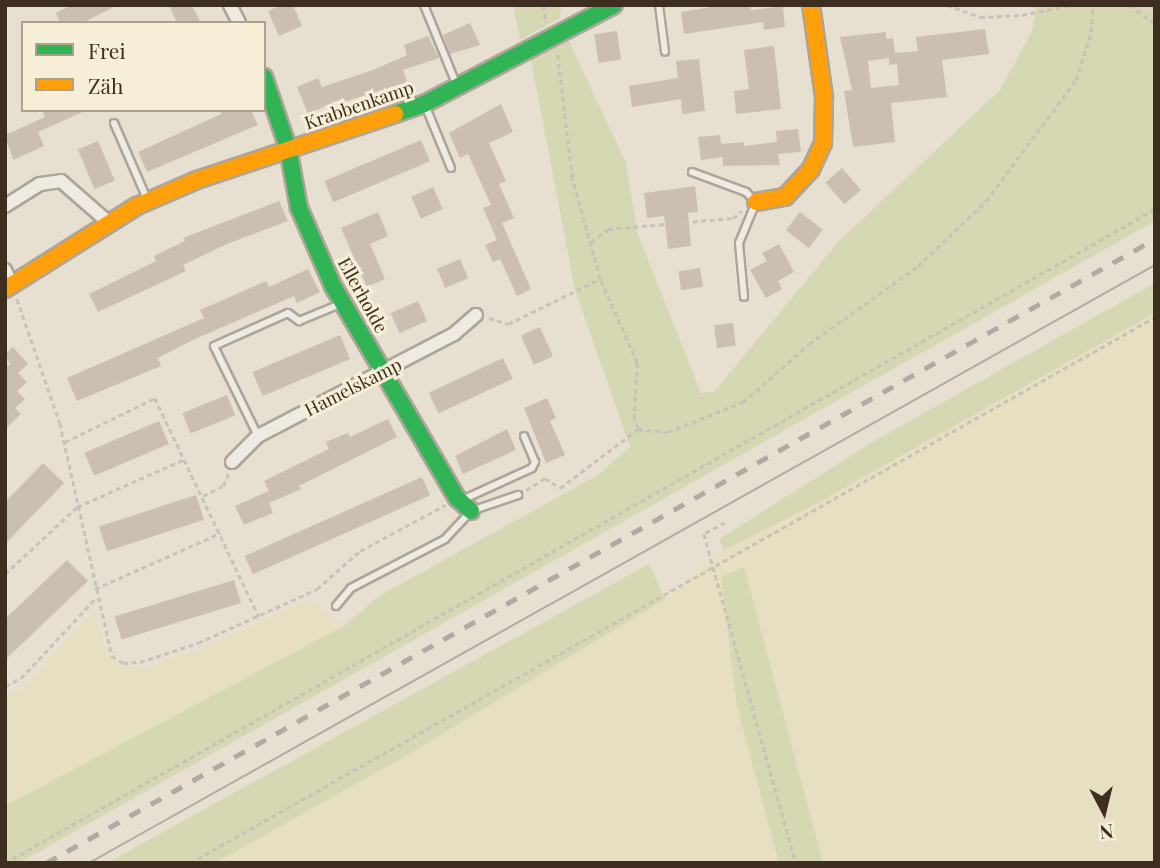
<!DOCTYPE html>
<meta charset="utf-8">
<style>
body{margin:0}
#map{position:relative;width:1160px;height:868px;overflow:hidden;background:#e7e0d1;font-family:"Playfair Display",serif}
div>[style]{position:absolute}
.farmland>*{inset:0;background:#e6dfc2}
.green>*{inset:0;background:#d6d7b3}
.building>*{inset:0;background:#cbbfb2;transform-origin:0 0}
.path>*{height:2.5px;margin-top:-1.25px;transform-origin:0;background:repeating-linear-gradient(90deg,#c8c2b9 0 5px,transparent 0 8.5px)}
.roads{filter:drop-shadow(2px 0 #ada599) drop-shadow(-2px 0 #ada599) drop-shadow(0 2px #ada599) drop-shadow(0 -2px #ada599)}
.lane>*{height:6px;margin:-3px;padding:0 3px;transform-origin:3px;border-radius:3px;background:#efebe3}
.street>*{height:12px;margin:-6px;padding:0 6px;transform-origin:6px;border-radius:6px;background:#efebe3}
.fast>*{height:16px;margin:-8px;padding:0 8px;transform-origin:8px;border-radius:8px;background:#30b455}
.slow>*{height:16px;margin:-8px;padding:0 8px;transform-origin:8px;border-radius:8px;background:#ff9f0a}
.tram>*{height:2px;margin:-1px;padding:0 1px;transform-origin:1px;border-radius:1px;background:#afaaa2}
.rail>*{height:4.5px;margin-top:-2.25px;transform-origin:0;background:repeating-linear-gradient(90deg,#afaaa2 0 12px,transparent 0 24px)}
span{translate:-50% -50%;white-space:nowrap;text-align:center;line-height:1.15;-webkit-text-stroke:6px #f7eed8;paint-order:stroke}
.street-label{font-size:18px;color:#3d2e20}
.frame{position:absolute;inset:0;border:7px solid #3d2e20;pointer-events:none}
.legend{position:absolute;left:21px;top:21px;width:245px;height:91px;box-sizing:border-box;background:#f7eed8;border:2px solid #ada18e;margin:0;padding:9px 12px;list-style:none;font-size:21px;color:#3d2e20}
.legend li{display:flex;align-items:center;gap:14px;height:35px}
.legend b{width:35px;border:2px solid #ada18e}
.north{position:absolute;left:1069px;top:777px;width:70px;height:70px;-webkit-text-stroke:5px #f7eed8;paint-order:stroke;rotate:173deg;font-size:19px;font-weight:700;line-height:28px;text-align:center;color:#3d2e20}
.north::after{content:'';display:block;margin:auto;width:24px;height:32px;background:#3d2e20;clip-path:polygon(50% 0,100% 100%,50% 72%,0 100%)}
</style>
<div id="map">
<div class="farmland">
<i style="clip-path:polygon(1155px 313px,1155px 863px,823px 863px,744px 568px,721px 577px,737px 707px,779px 863px,215px 863px,409px 754px,665px 599px,724px 550px,812px 506px)"></i>
<i style="clip-path:polygon(310px 599px,344px 626px,5px 806px,5px 698px,24px 687px,94px 611px,107px 657px,121px 666px,141px 669px,201px 649px)"></i>
</div>
<div class="green">
<i style="clip-path:polygon(513px 5px,561px 5px,560px 18px,520px 40px)"></i>
<i style="clip-path:polygon(1036px 5px,1155px 5px,1155px 221px,19px 863px,5px 863px,5px 806px,344px 626px,379px 596px,598px 475px,630px 447px,575px 290px,531px 60px,569px 41px,626px 163px,638px 235px,701px 393px,714px 392px,839px 241px,1000px 90px,1033px 29px)"></i>
<i style="clip-path:polygon(1155px 283px,1155px 313px,812px 506px,724px 550px,719px 539px,876px 440px)"></i>
<i style="clip-path:polygon(649px 564px,665px 599px,409px 754px,215px 863px,107px 863px)"></i>
<i style="clip-path:polygon(744px 567px,823px 863px,779px 863px,737px 707px,721px 577px)"></i>
</div>
<div class="building">
<i style="clip-path:polygon(71px 5px,118px 5px,82px 23px,60px 23px,56px 13px)"></i>
<i style="clip-path:polygon(169px 5px,192px 5px,201px 23px,177px 23px)"></i>
<i style="clip-path:polygon(281px 5px,293px 5px,302px 26px,279px 36px,268px 11px)"></i>
<i style="clip-path:polygon(723px 5px,750px 5px,751px 10px,783px 6px,785px 27px,764px 30px,763px 22px,684px 34px,681px 12px)"></i>
<i style="clip-path:polygon(470px 23px,480px 45px,450px 54px,443px 35px)"></i>
<i style="clip-path:polygon(evenodd,985px 29px,989px 54px,942px 60px,947px 97px,891px 103px,895px 142px,853px 147px,844px 91px,852px 90px,840px 37px,886px 32px,886px 39px,893px 38px,895px 53px,918px 51px,916px 37px,985px 29px,889px 58px,889px 65px,897px 64px,899px 85px,871px 88px,868px 61px,889px 58px)"></i>
<i style="left:617px;top:31px;width:29px;height:23px;rotate:82deg"></i>
<i style="clip-path:polygon(428px 36px,439px 58px,403px 70px,407px 82px,344px 102px,343px 98px,308px 114px,297px 87px,318px 78px,322px 87px,373px 70px,407px 55px,404px 45px)"></i>
<i style="clip-path:polygon(774px 46px,781px 109px,736px 114px,734px 91px,749px 89px,744px 50px)"></i>
<i style="clip-path:polygon(699px 59px,705px 111px,682px 114px,681px 99px,632px 107px,629px 86px,678px 78px,676px 61px)"></i>
<i style="clip-path:polygon(501px 104px,513px 132px,489px 143px,506px 181px,499px 184px,514px 218px,502px 223px,531px 289px,517px 296px,500px 259px,493px 262px,485px 245px,497px 240px,483px 208px,491px 205px,468px 154px,460px 158px,449px 133px)"></i>
<i style="clip-path:polygon(42px 110px,87px 110px,38px 132px,44px 146px,13px 160px,5px 135px,45px 117px)"></i>
<i style="clip-path:polygon(220px 110px,251px 110px,258px 125px,147px 172px,138px 152px,221px 114px)"></i>
<i style="clip-path:polygon(798px 129px,801px 152px,778px 154px,780px 165px,723px 166px,723px 157px,701px 160px,698px 137px,720px 135px,721px 144px,744px 142px,744px 146px,777px 142px,776px 131px)"></i>
<i style="left:421px;top:140px;width:23px;height:105px;rotate:67deg"></i>
<i style="left:98px;top:141px;width:43px;height:22px;rotate:67deg"></i>
<i style="left:842px;top:168px;width:29px;height:22px;rotate:49deg"></i>
<i style="clip-path:polygon(695px 186px,698px 212px,688px 213px,691px 246px,668px 249px,664px 216px,647px 218px,644px 193px)"></i>
<i style="left:433px;top:187px;width:24px;height:24px;rotate:66deg"></i>
<i style="clip-path:polygon(279px 201px,288px 221px,227px 244px,183px 265px,186px 271px,98px 312px,89px 294px,156px 261px,154px 256px,185px 241px,183px 238px)"></i>
<i style="clip-path:polygon(378px 212px,388px 236px,370px 244px,385px 279px,367px 287px,341px 228px)"></i>
<i style="left:800px;top:212px;width:29px;height:23px;rotate:38deg"></i>
<i style="clip-path:polygon(779px 244px,794px 272px,778px 281px,782px 289px,766px 298px,750px 270px,767px 261px,762px 253px)"></i>
<i style="left:460px;top:259px;width:21px;height:25px;rotate:67deg"></i>
<i style="left:700px;top:268px;width:19px;height:22px;rotate:81deg"></i>
<i style="clip-path:polygon(308px 269px,320px 292px,297px 303px,294px 296px,193px 340px,158px 358px,161px 366px,77px 401px,67px 378px,204px 318px,200px 310px,266px 281px,269px 287px)"></i>
<i style="left:418px;top:301px;width:22px;height:30px;rotate:66deg"></i>
<i style="left:733px;top:323px;width:23px;height:19px;rotate:83deg"></i>
<i style="left:540px;top:327px;width:32px;height:21px;rotate:66deg"></i>
<i style="left:340px;top:335px;width:26px;height:95px;rotate:67deg"></i>
<i style="clip-path:polygon(13px 347px,28px 364px,18px 373px,27px 382px,17px 391px,25px 399px,15px 408px,21px 414px,5px 429px,5px 368px,10px 364px,5px 354px)"></i>
<i style="left:503px;top:358px;width:23px;height:82px;rotate:65deg"></i>
<i style="left:227px;top:395px;width:22px;height:48px;rotate:68deg"></i>
<i style="clip-path:polygon(547px 398px,556px 418px,550px 421px,565px 455px,546px 463px,524px 408px)"></i>
<i style="clip-path:polygon(388px 419px,397px 437px,299px 486px,301px 489px,269px 503px,273px 513px,244px 525px,235px 506px,269px 491px,264px 481px,329px 449px,326px 442px,348px 433px,350px 437px)"></i>
<i style="left:159px;top:421px;width:25px;height:81px;rotate:67deg"></i>
<i style="clip-path:polygon(507px 429px,516px 450px,463px 474px,455px 456px)"></i>
<i style="clip-path:polygon(43px 463px,64px 483px,5px 544px,5px 502px)"></i>
<i style="left:422px;top:477px;width:20px;height:194px;rotate:66deg"></i>
<i style="left:196px;top:495px;width:26px;height:102px;rotate:72deg"></i>
<i style="clip-path:polygon(67px 560px,88px 581px,5px 660px,5px 619px)"></i>
<i style="left:234px;top:580px;width:24px;height:125px;rotate:73deg"></i>
</div>
<div class="path">
<i style="left:544px;top:5px;width:18px;rotate:84deg"></i>
<i style="left:947px;top:5px;width:35px;rotate:20deg"></i>
<i style="left:980px;top:17px;width:42px;rotate:-2.7deg"></i>
<i style="left:1022px;top:15px;width:50px;rotate:-11.5deg"></i>
<i style="left:1130px;top:5px;width:31px;rotate:37deg"></i>
<i style="left:591px;top:242px;width:21px;rotate:-37deg"></i>
<i style="left:608px;top:229px;width:125px;rotate:-5deg"></i>
<i style="left:733px;top:218px;width:11px;rotate:-38deg"></i>
<i style="left:17px;top:299px;width:131px;rotate:70.9deg"></i>
<i style="left:60px;top:423px;width:239px;rotate:77.4deg"></i>
<i style="left:112px;top:656px;width:13px;rotate:32deg"></i>
<i style="left:123px;top:663px;width:17px;rotate:-3deg"></i>
<i style="left:140px;top:662px;width:61px;rotate:-18.1deg"></i>
<i style="left:198px;top:643px;width:131px;rotate:-24.4deg"></i>
<i style="left:317px;top:589px;width:57px;rotate:-41.5deg"></i>
<i style="left:360px;top:551px;width:97px;rotate:-28.4deg"></i>
<i style="left:489px;top:318px;width:20px;rotate:18deg"></i>
<i style="left:508px;top:324px;width:102px;rotate:-26.1deg"></i>
<i style="left:638px;top:429px;width:30px;rotate:6deg"></i>
<i style="left:668px;top:432px;width:81px;rotate:-21.8deg"></i>
<i style="left:743px;top:402px;width:88px;rotate:-41.3deg"></i>
<i style="left:809px;top:344px;width:134px;rotate:-35.6deg"></i>
<i style="left:918px;top:266px;width:94px;rotate:-43.7deg"></i>
<i style="left:986px;top:201px;width:151px;rotate:-53.4deg"></i>
<i style="left:1076px;top:80px;width:50px;rotate:-72.6deg"></i>
<i style="left:1091px;top:32px;width:27px;rotate:-86deg"></i>
<i style="left:65px;top:442px;width:100px;rotate:-26.1deg"></i>
<i style="left:155px;top:398px;width:242px;rotate:64.6deg"></i>
<i style="left:526px;top:490px;width:22px;rotate:-32deg"></i>
<i style="left:545px;top:478px;width:18px;rotate:34deg"></i>
<i style="left:560px;top:488px;width:98px;rotate:-37.1deg"></i>
<i style="left:638px;top:429px;width:11px;rotate:-112deg"></i>
<i style="left:634px;top:419px;width:56px;rotate:-86.9deg"></i>
<i style="left:637px;top:363px;width:92px;rotate:-113.8deg"></i>
<i style="left:600px;top:279px;width:105px;rotate:-105.5deg"></i>
<i style="left:572px;top:178px;width:127px;rotate:-96.8deg"></i>
<i style="left:203px;top:496px;width:22px;rotate:-27deg"></i>
<i style="left:223px;top:486px;width:13px;rotate:-67deg"></i>
<i style="left:725px;top:523px;width:24px;rotate:152deg"></i>
<i style="left:704px;top:534px;width:342px;rotate:74.4deg"></i>
<i style="left:5px;top:574px;width:98px;rotate:-42.9deg"></i>
<i style="left:77px;top:507px;width:118px;rotate:-24deg"></i>
<i style="left:95px;top:589px;width:137px;rotate:-24.1deg"></i>
<i style="left:5px;top:686px;width:18px;rotate:-27deg"></i>
<i style="left:21px;top:678px;width:108px;rotate:-46.9deg"></i>
<i style="left:5px;top:863px;width:1323px;rotate:-29.63deg"></i>
<i style="left:190px;top:863px;width:1109px;rotate:-29.5deg"></i>
</div>
<div class="roads">
<div class="lane">
<i style="left:424px;top:5px;width:87px;rotate:67.8deg"></i>
<i style="left:659px;top:5px;width:47px;rotate:82.7deg"></i>
<i style="left:425px;top:105px;width:68px;rotate:67.6deg"></i>
<i style="left:114px;top:123px;width:83px;rotate:66.5deg"></i>
<i style="left:692px;top:172px;width:58px;rotate:20.3deg"></i>
<i style="left:746px;top:192px;width:14px;rotate:45deg"></i>
<i style="left:756px;top:202px;width:44px;rotate:112.5deg"></i>
<i style="left:739px;top:243px;width:54px;rotate:84.7deg"></i>
<i style="left:258px;top:436px;width:100px;rotate:-116.1deg"></i>
<i style="left:214px;top:346px;width:81px;rotate:-24deg"></i>
<i style="left:288px;top:313px;width:14px;rotate:36deg"></i>
<i style="left:299px;top:321px;width:44px;rotate:-22.5deg"></i>
<i style="left:462px;top:500px;width:77px;rotate:-24.6deg"></i>
<i style="left:532px;top:468px;width:7px;rotate:-63deg"></i>
<i style="left:535px;top:462px;width:28px;rotate:-113deg"></i>
<i style="left:336px;top:606px;width:23px;rotate:-50deg"></i>
<i style="left:351px;top:588px;width:106px;rotate:-27.5deg"></i>
<i style="left:445px;top:539px;width:38px;rotate:-47deg"></i>
<i style="left:471px;top:511px;width:50px;rotate:-18.8deg"></i>
</div>
<div class="street">
<i style="left:230px;top:5px;width:20px;rotate:63deg"></i>
<i style="left:5px;top:206px;width:41px;rotate:-32.2deg"></i>
<i style="left:40px;top:184px;width:21px;rotate:-8deg"></i>
<i style="left:61px;top:181px;width:62px;rotate:41.1deg"></i>
<i style="left:5px;top:270px;width:14px;rotate:65deg"></i>
<i style="left:232px;top:462px;width:37px;rotate:-45deg"></i>
<i style="left:258px;top:436px;width:221px;rotate:-27.5deg"></i>
<i style="left:454px;top:334px;width:29px;rotate:-41deg"></i>
</div>
<div class="fast">
<i style="left:264px;top:77px;width:75px;rotate:71.3deg"></i>
<i style="left:288px;top:148px;width:61px;rotate:79.6deg"></i>
<i style="left:299px;top:208px;width:85px;rotate:66.4deg"></i>
<i style="left:333px;top:286px;width:246px;rotate:59.7deg"></i>
<i style="left:457px;top:498px;width:19px;rotate:43deg"></i>
<i style="left:395px;top:114px;width:31px;rotate:-19deg"></i>
<i style="left:424px;top:104px;width:214px;rotate:-27.5deg"></i>
</div>
<div class="slow">
<i style="left:756px;top:202px;width:29px;rotate:-10deg"></i>
<i style="left:785px;top:197px;width:38px;rotate:-47deg"></i>
<i style="left:811px;top:169px;width:29px;rotate:-65deg"></i>
<i style="left:823px;top:143px;width:46px;rotate:-88.8deg"></i>
<i style="left:824px;top:97px;width:93px;rotate:-98deg"></i>
<i style="left:5px;top:289px;width:156px;rotate:-32.2deg"></i>
<i style="left:137px;top:206px;width:65px;rotate:-23.4deg"></i>
<i style="left:197px;top:180px;width:209px;rotate:-18.4deg"></i>
</div>
</div>
<div class="tram">
<i style="left:89px;top:863px;width:1222px;rotate:-29.29deg"></i>
</div>
<div class="rail">
<i style="left:46px;top:863px;width:1273px;rotate:-29.37deg"></i>
</div>
<div class="street-label">
<span style="left:359px;top:105px;rotate:-19deg">Krabbenkamp</span>
<span style="left:363px;top:295px;rotate:61deg">Ellerholde</span>
<span style="left:353px;top:387px;rotate:-27deg">Hamelskamp</span>
</div>
<div class="frame"></div>
<ul class="legend">
<li><b style="height:9px;background:#30b455"></b>Frei</li>
<li><b style="height:9px;background:#ff9f0a"></b>Zäh</li>
</ul>
<div class="north">N</div>
</div>
